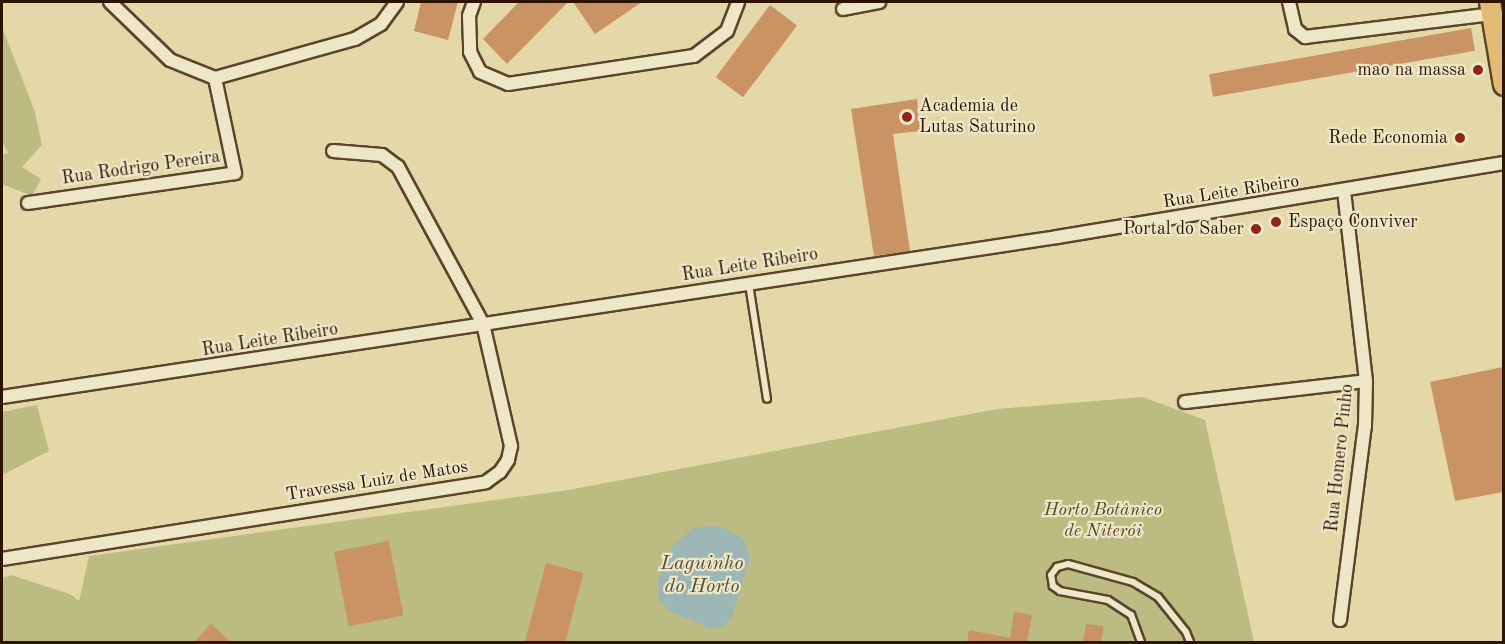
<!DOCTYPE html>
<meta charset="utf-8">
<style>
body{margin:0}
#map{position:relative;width:1505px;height:644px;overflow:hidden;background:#e4d8a9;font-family:"Old Standard TT",serif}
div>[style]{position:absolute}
.green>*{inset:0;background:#bcbc82}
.water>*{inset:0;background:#9cb6b5}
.building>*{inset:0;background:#c99364;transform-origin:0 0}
.roads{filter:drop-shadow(2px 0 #5a452a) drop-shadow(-2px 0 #5a452a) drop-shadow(0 2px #5a452a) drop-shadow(0 -2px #5a452a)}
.service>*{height:6px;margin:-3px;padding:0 3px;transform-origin:3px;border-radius:3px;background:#ede6c7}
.minor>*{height:12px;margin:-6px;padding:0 6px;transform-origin:6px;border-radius:6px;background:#ede6c7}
.trunk>*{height:20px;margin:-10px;padding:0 10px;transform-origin:10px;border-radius:10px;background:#e2bc74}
.dots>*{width:16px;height:16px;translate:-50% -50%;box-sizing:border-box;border:3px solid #ede6c7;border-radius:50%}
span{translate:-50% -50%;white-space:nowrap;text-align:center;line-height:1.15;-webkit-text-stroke:4.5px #ede6c7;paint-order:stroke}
.poi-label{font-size:18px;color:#2c1400}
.right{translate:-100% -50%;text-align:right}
.left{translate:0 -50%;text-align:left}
.street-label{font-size:18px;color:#2c1400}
.park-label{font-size:18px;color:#574627;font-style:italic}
.water-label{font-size:20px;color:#534d3f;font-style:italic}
.frame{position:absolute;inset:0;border:3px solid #2c1400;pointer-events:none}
</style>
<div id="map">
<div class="green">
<i style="clip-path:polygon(2px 27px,35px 112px,42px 145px,22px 167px,41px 179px,32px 196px,2px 184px,2px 155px,8px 153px,2px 141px)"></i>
<i style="clip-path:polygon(1143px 397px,1205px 420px,1254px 642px,2px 642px,2px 578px,11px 575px,70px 594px,79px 601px,89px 556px,568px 490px,997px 409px)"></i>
<i style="clip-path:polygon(37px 405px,49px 451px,2px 475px,2px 412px)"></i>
</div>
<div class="water">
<i style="clip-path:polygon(708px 526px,723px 528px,743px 538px,750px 557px,732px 617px,724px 626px,711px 629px,669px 611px,658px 597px,658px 580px,673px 545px,694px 528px)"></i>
</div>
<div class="building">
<i style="clip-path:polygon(421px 2px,458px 2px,448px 40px,414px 31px)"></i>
<i style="clip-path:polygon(519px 2px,568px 2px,507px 64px,483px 39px)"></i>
<i style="clip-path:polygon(573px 2px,642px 2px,595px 34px)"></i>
<i style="left:770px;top:5px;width:34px;height:90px;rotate:37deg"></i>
<i style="left:1471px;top:28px;width:23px;height:266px;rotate:80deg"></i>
<i style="clip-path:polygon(917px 99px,920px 131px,893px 134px,910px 251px,874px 256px,851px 109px)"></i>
<i style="clip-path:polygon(1503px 367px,1503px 492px,1455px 501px,1430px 382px)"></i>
<i style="left:389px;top:541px;width:76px;height:56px;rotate:79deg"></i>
<i style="left:546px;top:563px;width:39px;height:82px;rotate:15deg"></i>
<i style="clip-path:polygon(1014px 612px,1032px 615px,1027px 642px,967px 642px,969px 630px,1010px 638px)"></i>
<i style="clip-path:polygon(211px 624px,231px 642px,194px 642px)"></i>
<i style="clip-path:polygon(1086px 624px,1104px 626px,1101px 642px,1083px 642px)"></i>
</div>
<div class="roads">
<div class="service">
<i style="left:749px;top:284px;width:116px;rotate:81.1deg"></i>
<i style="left:1141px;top:642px;width:29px;rotate:-110deg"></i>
<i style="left:1131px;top:615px;width:27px;rotate:-147deg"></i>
<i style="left:1108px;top:600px;width:49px;rotate:-169.4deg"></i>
<i style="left:1060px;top:591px;width:9px;rotate:-144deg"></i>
<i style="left:1053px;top:586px;width:11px;rotate:-100deg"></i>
<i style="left:1051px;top:575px;width:10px;rotate:-53deg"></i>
<i style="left:1057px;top:567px;width:11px;rotate:-15deg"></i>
<i style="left:1068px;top:564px;width:67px;rotate:15.5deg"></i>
<i style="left:1133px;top:582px;width:29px;rotate:31deg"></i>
<i style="left:1158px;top:597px;width:45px;rotate:51.3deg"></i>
<i style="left:1186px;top:632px;width:11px;rotate:68deg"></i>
</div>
<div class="minor">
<i style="left:110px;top:2px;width:83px;rotate:44deg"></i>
<i style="left:170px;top:60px;width:48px;rotate:21.8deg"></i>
<i style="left:474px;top:2px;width:15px;rotate:110deg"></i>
<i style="left:469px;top:16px;width:36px;rotate:88deg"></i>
<i style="left:470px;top:52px;width:22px;rotate:63deg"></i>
<i style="left:480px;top:72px;width:30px;rotate:23deg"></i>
<i style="left:508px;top:84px;width:188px;rotate:-8.6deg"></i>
<i style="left:694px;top:56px;width:41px;rotate:-37.1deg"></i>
<i style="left:727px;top:31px;width:31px;rotate:-69deg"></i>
<i style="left:1289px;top:2px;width:28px;rotate:77deg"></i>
<i style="left:1295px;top:29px;width:13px;rotate:39deg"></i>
<i style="left:1305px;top:37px;width:188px;rotate:-7deg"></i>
<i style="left:843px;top:9px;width:37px;rotate:-11deg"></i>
<i style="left:215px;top:78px;width:145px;rotate:-15.6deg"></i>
<i style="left:355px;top:39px;width:30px;rotate:-30deg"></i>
<i style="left:381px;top:24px;width:27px;rotate:-54deg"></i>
<i style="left:28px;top:203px;width:209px;rotate:-8.2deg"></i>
<i style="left:235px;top:173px;width:97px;rotate:-101.9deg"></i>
<i style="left:2px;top:397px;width:1067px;rotate:-8.62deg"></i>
<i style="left:1057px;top:237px;width:453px;rotate:-9.4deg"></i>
<i style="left:1185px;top:402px;width:182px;rotate:-6.6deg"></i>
<i style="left:2px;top:559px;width:490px;rotate:-9deg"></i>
<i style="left:486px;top:482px;width:17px;rotate:-36deg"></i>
<i style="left:500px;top:472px;width:14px;rotate:-56deg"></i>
<i style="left:508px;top:460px;width:14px;rotate:-78deg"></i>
<i style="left:511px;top:446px;width:125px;rotate:-102.9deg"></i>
<i style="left:483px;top:324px;width:179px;rotate:-118.4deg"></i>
<i style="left:398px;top:167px;width:20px;rotate:-143deg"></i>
<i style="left:382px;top:155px;width:49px;rotate:-175.3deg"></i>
<i style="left:1340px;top:620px;width:196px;rotate:-82.7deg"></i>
<i style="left:1365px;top:426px;width:45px;rotate:-88.7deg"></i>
<i style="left:1366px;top:381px;width:190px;rotate:-96.6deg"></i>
</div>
<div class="trunk">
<i style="left:1490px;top:2px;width:84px;rotate:80.4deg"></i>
</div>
</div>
<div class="dots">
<i style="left:1478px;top:70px;background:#8f2418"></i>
<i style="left:907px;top:117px;background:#8f2418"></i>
<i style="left:1460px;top:138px;background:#8f2418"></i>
<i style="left:1276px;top:222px;background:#8f2418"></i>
<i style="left:1256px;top:229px;background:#8f2418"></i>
</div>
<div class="poi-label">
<span class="right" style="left:1466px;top:70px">mao na massa</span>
<span class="left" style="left:919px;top:117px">Academia de<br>Lutas Saturino</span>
<span class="right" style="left:1448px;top:138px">Rede Economia</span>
<span class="left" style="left:1288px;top:222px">Espaço Conviver</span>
<span class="right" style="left:1244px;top:229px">Portal do Saber</span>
</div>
<div class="street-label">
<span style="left:141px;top:168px;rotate:-8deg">Rua Rodrigo Pereira</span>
<span style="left:1231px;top:192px;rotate:-9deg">Rua Leite Ribeiro</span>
<span style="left:750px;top:265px;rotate:-9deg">Rua Leite Ribeiro</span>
<span style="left:270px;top:340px;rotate:-9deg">Rua Leite Ribeiro</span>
<span style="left:1340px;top:458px;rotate:-84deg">Rua Homero Pinho</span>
<span style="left:377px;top:481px;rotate:-9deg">Travessa Luiz de Matos</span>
</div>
<div class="park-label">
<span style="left:1103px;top:521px">Horto Botânico<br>de Niterói</span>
</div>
<div class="water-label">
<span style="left:702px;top:576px">Laguinho<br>do Horto</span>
</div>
<div class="frame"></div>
</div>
